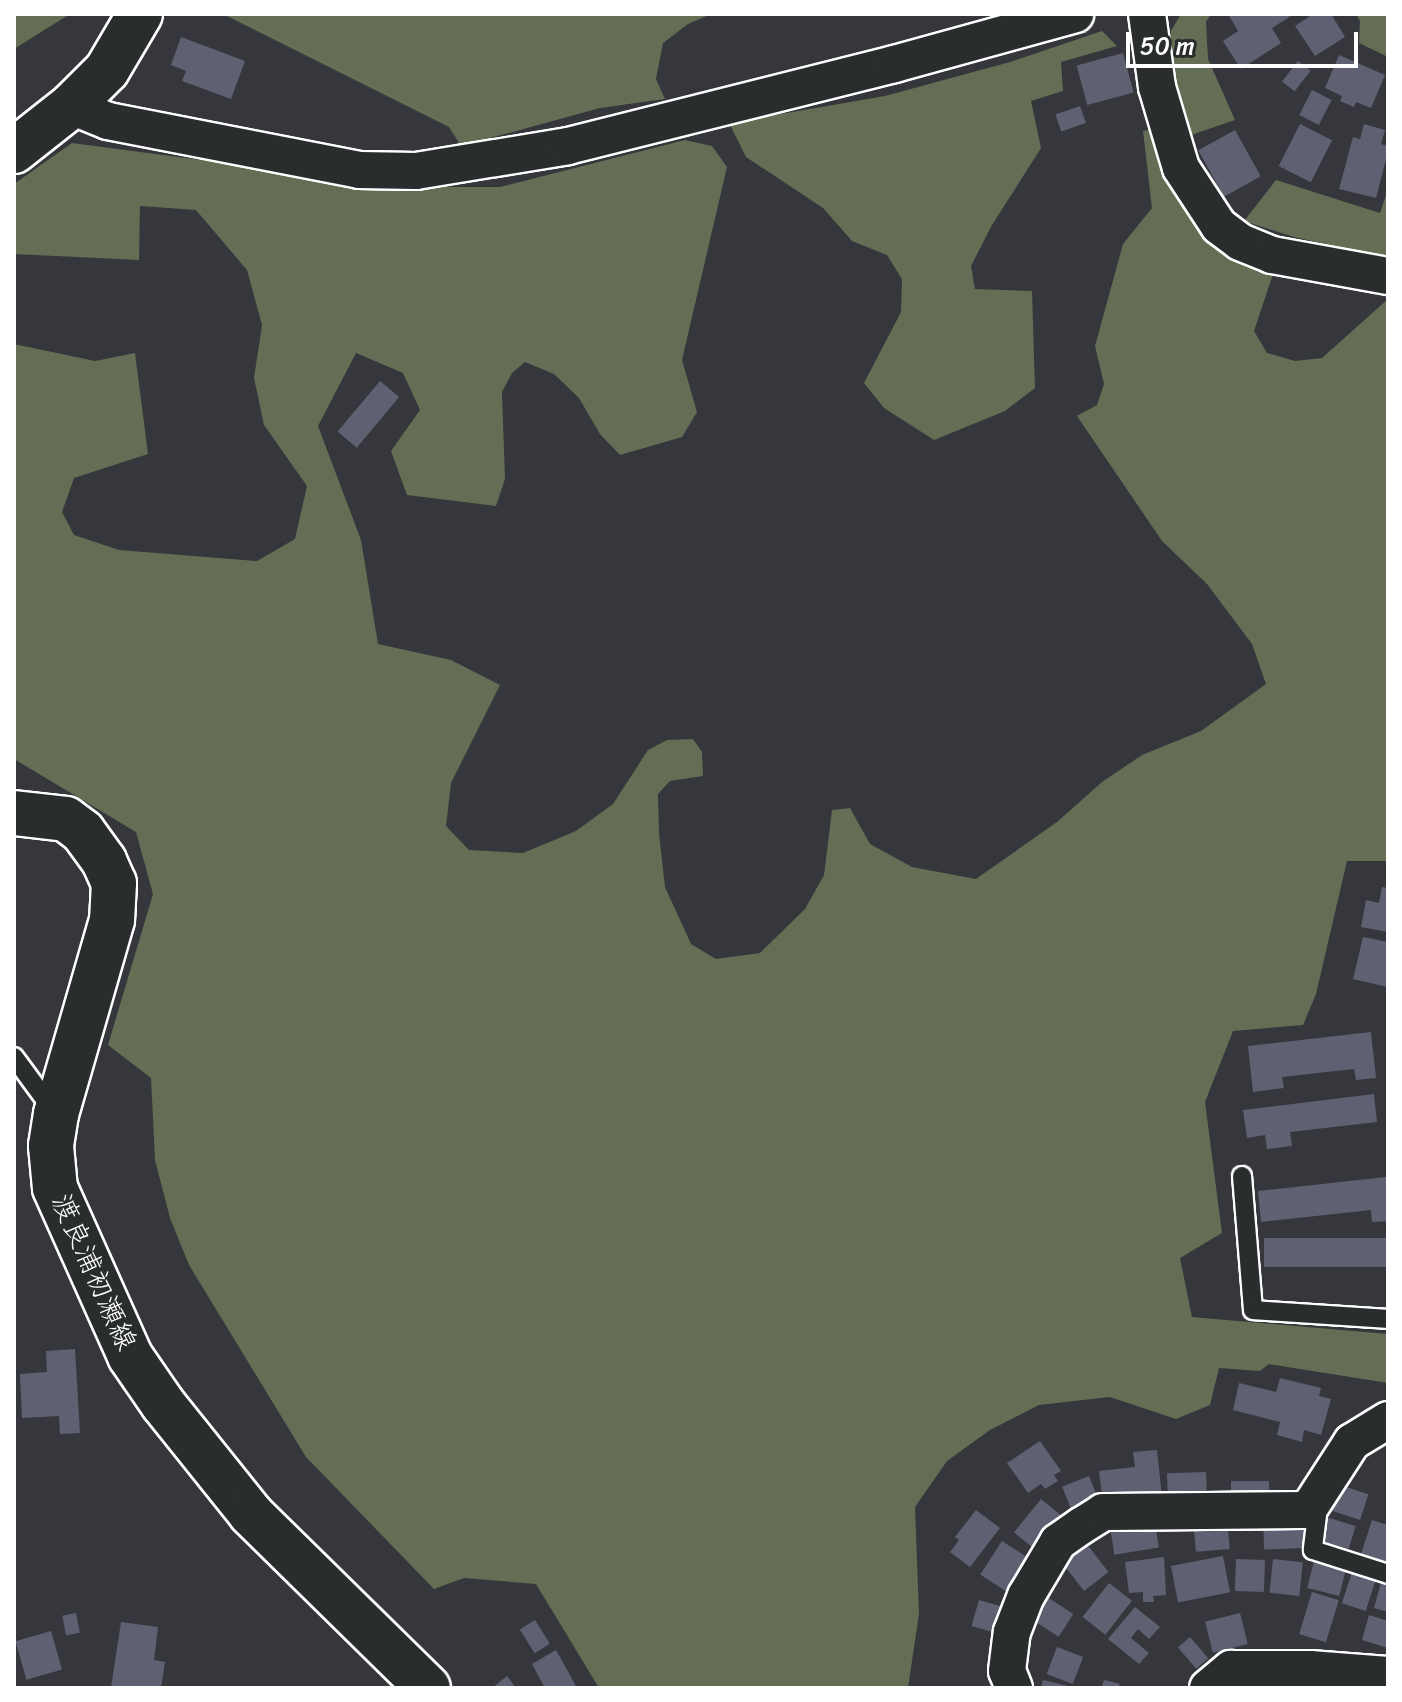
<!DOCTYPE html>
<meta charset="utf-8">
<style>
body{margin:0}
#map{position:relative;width:1402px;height:1702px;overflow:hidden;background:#35373c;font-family:Sriracha,"Klee One",sans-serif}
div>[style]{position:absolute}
.green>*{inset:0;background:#636e54}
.building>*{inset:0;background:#606073;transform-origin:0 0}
.roads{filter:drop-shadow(2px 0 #fff) drop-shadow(-2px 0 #fff) drop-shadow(0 2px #fff) drop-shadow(0 -2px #fff)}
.service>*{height:18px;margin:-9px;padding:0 9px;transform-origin:9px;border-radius:9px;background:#2a2d2e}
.minor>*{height:36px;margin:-18px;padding:0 18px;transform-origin:18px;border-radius:18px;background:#2a2d2e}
.secondary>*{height:44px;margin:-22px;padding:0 22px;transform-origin:22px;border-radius:22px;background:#2a2d2e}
span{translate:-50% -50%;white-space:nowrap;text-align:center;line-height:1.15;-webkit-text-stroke:6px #2a2d2e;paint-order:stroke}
.street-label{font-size:28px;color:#fff}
.frame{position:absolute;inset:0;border:16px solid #fff;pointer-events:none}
.scale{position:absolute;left:1126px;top:32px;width:232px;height:36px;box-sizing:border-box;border:4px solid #fff;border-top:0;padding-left:10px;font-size:24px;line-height:28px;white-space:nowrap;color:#fff;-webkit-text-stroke:6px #2a2d2e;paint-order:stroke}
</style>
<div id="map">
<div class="green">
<i style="clip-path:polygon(14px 14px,70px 14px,14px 49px)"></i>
<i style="clip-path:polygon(223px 14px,711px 14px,688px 24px,663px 43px,656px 79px,665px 99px,600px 108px,461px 146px,449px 127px)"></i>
<i style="clip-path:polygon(1181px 14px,1211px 14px,1206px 22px,1208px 59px,1235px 120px,1191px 135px,1168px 65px,1171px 31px)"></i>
<i style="clip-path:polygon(1356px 14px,1388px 14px,1388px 57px,1359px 43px,1360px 21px)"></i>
<i style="clip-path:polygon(1102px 31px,1117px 46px,1061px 62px,1063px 91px,1031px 101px,1041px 148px,992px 225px,971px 266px,975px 289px,1032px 291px,1035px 388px,1005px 411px,934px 440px,884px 408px,864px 383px,901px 312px,902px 279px,887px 255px,852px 241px,823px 208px,746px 157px,729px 123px,885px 96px,1010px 62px)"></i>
<i style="clip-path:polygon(1157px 128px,1205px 232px,1241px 264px,1273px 274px,1254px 331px,1267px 353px,1295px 361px,1322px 358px,1388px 299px,1388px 861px,1347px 861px,1316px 994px,1303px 1025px,1233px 1031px,1205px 1102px,1222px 1233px,1180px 1258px,1192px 1317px,1388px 1334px,1388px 1383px,1269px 1364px,1260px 1371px,1219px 1368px,1210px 1405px,1176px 1419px,1110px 1397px,1039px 1405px,990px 1430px,947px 1461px,915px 1507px,919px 1614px,908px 1688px,599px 1688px,536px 1584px,464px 1578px,434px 1589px,306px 1457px,189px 1265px,170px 1218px,155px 1160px,151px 1078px,108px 1045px,153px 894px,136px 832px,14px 759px,14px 344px,95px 361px,135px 353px,148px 454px,74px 478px,62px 512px,74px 535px,119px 550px,257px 561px,295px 539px,307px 486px,264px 425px,254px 378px,262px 325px,247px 270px,196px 210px,140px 206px,139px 260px,14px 254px,14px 184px,72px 143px,405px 187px,500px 187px,685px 140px,712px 146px,727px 167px,682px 360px,697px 412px,682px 437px,620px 455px,600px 434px,579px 398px,554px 374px,525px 362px,512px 373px,502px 392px,505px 479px,496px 506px,407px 495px,391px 451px,420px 410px,403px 373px,356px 353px,318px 426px,361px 540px,378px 644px,451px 660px,500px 685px,451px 783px,446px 826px,469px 850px,523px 853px,576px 831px,613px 804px,648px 750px,667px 740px,693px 739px,702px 752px,703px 776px,670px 781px,658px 794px,659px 833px,665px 887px,691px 944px,716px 959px,760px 953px,805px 909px,824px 875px,832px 810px,850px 808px,870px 844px,912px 867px,976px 879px,1057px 822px,1102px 782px,1142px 755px,1201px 731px,1266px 684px,1252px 644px,1207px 584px,1162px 541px,1077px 416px,1097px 405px,1104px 384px,1095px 346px,1123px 244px,1152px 208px,1143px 131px)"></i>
<i style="clip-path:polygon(1276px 180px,1380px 213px,1388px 189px,1388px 258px,1294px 237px,1244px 221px)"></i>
</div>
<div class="building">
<i style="clip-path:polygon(1228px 14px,1294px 14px,1272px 28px,1281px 43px,1241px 69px,1223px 41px,1238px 31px)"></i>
<i style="clip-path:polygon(1313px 14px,1331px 14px,1345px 37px,1315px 56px,1295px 26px)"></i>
<i style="clip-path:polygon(181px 37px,245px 61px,231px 99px,182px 81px,186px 71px,171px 65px)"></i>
<i style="left:1123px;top:53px;width:41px;height:48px;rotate:75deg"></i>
<i style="clip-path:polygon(1339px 55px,1385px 75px,1371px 108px,1356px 102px,1354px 107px,1340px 101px,1342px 96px,1325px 88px)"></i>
<i style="left:1298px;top:61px;width:16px;height:26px;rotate:38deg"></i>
<i style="left:1312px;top:90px;width:22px;height:28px;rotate:27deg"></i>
<i style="left:1080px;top:106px;width:18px;height:26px;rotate:71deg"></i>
<i style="left:1300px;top:124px;width:36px;height:47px;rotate:27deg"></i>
<i style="clip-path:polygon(1364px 124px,1385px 130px,1381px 144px,1388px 146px,1388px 152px,1376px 198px,1339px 189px,1353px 137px,1360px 139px)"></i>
<i style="left:1235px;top:130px;width:53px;height:42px;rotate:61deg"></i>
<i style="left:380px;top:381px;width:25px;height:66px;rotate:40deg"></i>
<i style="clip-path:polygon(1382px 887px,1388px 888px,1388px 932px,1361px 927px,1366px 900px,1379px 903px)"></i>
<i style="clip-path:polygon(1363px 937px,1388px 942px,1388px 987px,1353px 979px)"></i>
<i style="clip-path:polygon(1371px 1032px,1376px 1078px,1356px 1080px,1354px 1069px,1282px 1077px,1284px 1088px,1253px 1092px,1248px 1046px)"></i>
<i style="clip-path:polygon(1374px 1094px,1377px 1122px,1290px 1132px,1292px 1146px,1267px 1149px,1265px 1135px,1247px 1138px,1243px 1110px)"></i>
<i style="clip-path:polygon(1386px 1177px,1388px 1221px,1372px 1222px,1371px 1210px,1261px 1222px,1258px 1191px)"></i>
<i style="left:1388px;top:1238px;width:29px;height:124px;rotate:90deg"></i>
<i style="clip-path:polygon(75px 1349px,80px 1433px,60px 1434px,59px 1416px,22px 1418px,20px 1374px,47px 1372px,46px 1351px)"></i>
<i style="clip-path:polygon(1280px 1378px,1321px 1388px,1319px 1396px,1331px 1399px,1321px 1435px,1304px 1430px,1302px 1442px,1277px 1435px,1280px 1422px,1233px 1410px,1239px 1383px,1276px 1392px)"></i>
<i style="clip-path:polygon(1040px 1441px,1061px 1471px,1054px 1475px,1058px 1481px,1045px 1489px,1041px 1484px,1028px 1493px,1007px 1463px)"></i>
<i style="clip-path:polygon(1157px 1450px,1162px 1497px,1103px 1503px,1099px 1471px,1135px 1467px,1133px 1452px)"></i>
<i style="left:1206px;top:1472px;width:28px;height:39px;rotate:88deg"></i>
<i style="left:1089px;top:1476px;width:32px;height:29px;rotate:68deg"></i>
<i style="left:1269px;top:1481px;width:23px;height:38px;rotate:90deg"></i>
<i style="left:1337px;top:1484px;width:33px;height:27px;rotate:18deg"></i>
<i style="left:1041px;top:1499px;width:35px;height:43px;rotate:39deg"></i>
<i style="clip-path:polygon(976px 1510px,1000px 1528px,970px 1567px,950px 1552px,959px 1540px,955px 1537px)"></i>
<i style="left:1154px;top:1517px;width:31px;height:45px;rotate:81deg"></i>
<i style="left:1227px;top:1517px;width:32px;height:34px;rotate:85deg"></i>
<i style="left:1304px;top:1517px;width:31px;height:41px;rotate:88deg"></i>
<i style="left:1326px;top:1517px;width:31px;height:24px;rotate:17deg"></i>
<i style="clip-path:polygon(1372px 1520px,1388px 1525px,1388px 1566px,1360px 1557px)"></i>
<i style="left:1082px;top:1538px;width:43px;height:31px;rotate:52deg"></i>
<i style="left:1002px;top:1541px;width:37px;height:40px;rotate:33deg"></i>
<i style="left:1223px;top:1556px;width:37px;height:53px;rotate:79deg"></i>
<i style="clip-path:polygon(1164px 1557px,1166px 1595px,1153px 1596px,1154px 1602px,1143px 1602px,1143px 1592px,1129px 1593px,1125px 1562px)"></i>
<i style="left:1315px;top:1557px;width:33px;height:32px;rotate:14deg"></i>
<i style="left:1236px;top:1559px;width:29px;height:32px;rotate:2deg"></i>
<i style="left:1273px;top:1559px;width:30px;height:34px;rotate:6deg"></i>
<i style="left:1353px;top:1569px;width:25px;height:36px;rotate:18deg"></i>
<i style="clip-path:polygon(1382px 1579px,1388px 1581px,1388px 1612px,1374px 1608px)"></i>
<i style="left:1109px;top:1583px;width:29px;height:43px;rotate:38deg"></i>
<i style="left:1312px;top:1592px;width:28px;height:44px;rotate:17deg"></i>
<i style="left:1044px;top:1595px;width:35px;height:27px;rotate:33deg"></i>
<i style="left:979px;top:1600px;width:29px;height:27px;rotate:16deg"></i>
<i style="clip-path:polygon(1135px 1607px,1160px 1627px,1149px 1639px,1138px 1629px,1131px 1638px,1149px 1653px,1139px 1664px,1108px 1639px)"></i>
<i style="left:76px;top:1613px;width:20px;height:14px;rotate:79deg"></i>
<i style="left:1240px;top:1613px;width:32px;height:36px;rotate:76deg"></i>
<i style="clip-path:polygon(1369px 1615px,1388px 1621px,1388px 1648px,1362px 1640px)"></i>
<i style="left:535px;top:1620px;width:28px;height:18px;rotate:58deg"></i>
<i style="clip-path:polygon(121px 1622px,158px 1627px,154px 1660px,165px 1662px,161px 1688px,111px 1688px)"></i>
<i style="left:51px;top:1631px;width:40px;height:37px;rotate:74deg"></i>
<i style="left:1190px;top:1637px;width:28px;height:16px;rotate:49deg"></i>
<i style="left:1057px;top:1647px;width:28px;height:29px;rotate:21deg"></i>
<i style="clip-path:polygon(556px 1650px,577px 1688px,545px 1688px,532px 1664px)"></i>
<i style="clip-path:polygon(507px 1676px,516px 1688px,492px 1688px)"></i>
<i style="clip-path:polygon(1043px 1680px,1072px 1687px,1072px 1688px,1041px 1688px)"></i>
<i style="clip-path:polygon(1104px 1680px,1120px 1684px,1118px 1688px,1101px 1688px)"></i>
</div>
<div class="roads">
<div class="service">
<i style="left:14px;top:1057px;width:66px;rotate:53.7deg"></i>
<i style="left:1242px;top:1176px;width:134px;rotate:85.3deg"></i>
<i style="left:1253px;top:1310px;width:135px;rotate:3.8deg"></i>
<i style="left:1308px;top:1510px;width:10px;rotate:29deg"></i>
<i style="left:1317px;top:1515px;width:35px;rotate:97deg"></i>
<i style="left:1313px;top:1550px;width:79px;rotate:17.7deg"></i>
</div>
<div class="minor">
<i style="left:1147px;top:14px;width:74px;rotate:82.2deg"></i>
<i style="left:1157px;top:87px;width:84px;rotate:73.5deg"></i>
<i style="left:1181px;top:168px;width:69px;rotate:56.8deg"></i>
<i style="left:1219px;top:226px;width:26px;rotate:37deg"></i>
<i style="left:1240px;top:242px;width:35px;rotate:22deg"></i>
<i style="left:1272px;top:255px;width:118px;rotate:10.3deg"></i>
<i style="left:71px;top:106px;width:40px;rotate:22deg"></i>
<i style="left:108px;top:121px;width:256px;rotate:11deg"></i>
<i style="left:359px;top:170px;width:57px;rotate:1deg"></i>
<i style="left:416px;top:171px;width:154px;rotate:-9.3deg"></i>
<i style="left:568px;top:146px;width:336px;rotate:-14.1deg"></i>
<i style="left:894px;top:64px;width:188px;rotate:-15.4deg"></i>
<i style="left:1014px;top:1688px;width:18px;rotate:-112deg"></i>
<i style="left:1007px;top:1671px;width:39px;rotate:-83deg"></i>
<i style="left:1012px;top:1632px;width:39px;rotate:-69deg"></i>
<i style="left:1026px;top:1596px;width:63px;rotate:-59.3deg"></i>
<i style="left:1058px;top:1542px;width:28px;rotate:-35deg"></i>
<i style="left:1081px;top:1526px;width:26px;rotate:-32deg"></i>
<i style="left:1103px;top:1512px;width:205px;rotate:-0.6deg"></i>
<i style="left:1308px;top:1510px;width:81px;rotate:-57.1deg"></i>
<i style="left:1352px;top:1442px;width:42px;rotate:-31.4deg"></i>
<i style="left:1208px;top:1688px;width:30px;rotate:-40deg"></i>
<i style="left:1231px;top:1669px;width:79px"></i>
<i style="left:1310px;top:1669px;width:78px;rotate:4.4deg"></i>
</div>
<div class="secondary">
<i style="left:14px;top:151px;width:73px;rotate:-38.3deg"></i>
<i style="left:71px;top:106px;width:51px;rotate:-45deg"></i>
<i style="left:107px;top:70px;width:65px;rotate:-59.5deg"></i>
<i style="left:14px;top:813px;width:52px;rotate:6.6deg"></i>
<i style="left:66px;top:819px;width:21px;rotate:37deg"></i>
<i style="left:83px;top:832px;width:36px;rotate:54deg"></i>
<i style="left:104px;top:861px;width:24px;rotate:66deg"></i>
<i style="left:114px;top:883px;width:37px;rotate:93deg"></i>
<i style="left:112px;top:920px;width:202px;rotate:106.1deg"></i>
<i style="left:56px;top:1114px;width:32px;rotate:99deg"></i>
<i style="left:51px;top:1146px;width:42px;rotate:84.6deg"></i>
<i style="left:55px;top:1188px;width:184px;rotate:65.9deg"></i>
<i style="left:130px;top:1356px;width:58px;rotate:55.5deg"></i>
<i style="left:163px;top:1404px;width:141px;rotate:51.3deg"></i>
<i style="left:251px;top:1514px;width:248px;rotate:44.5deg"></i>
</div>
</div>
<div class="street-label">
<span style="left:94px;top:1272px;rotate:66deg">渡良浦初瀬線</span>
</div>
<div class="frame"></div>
<div class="scale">50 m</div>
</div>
